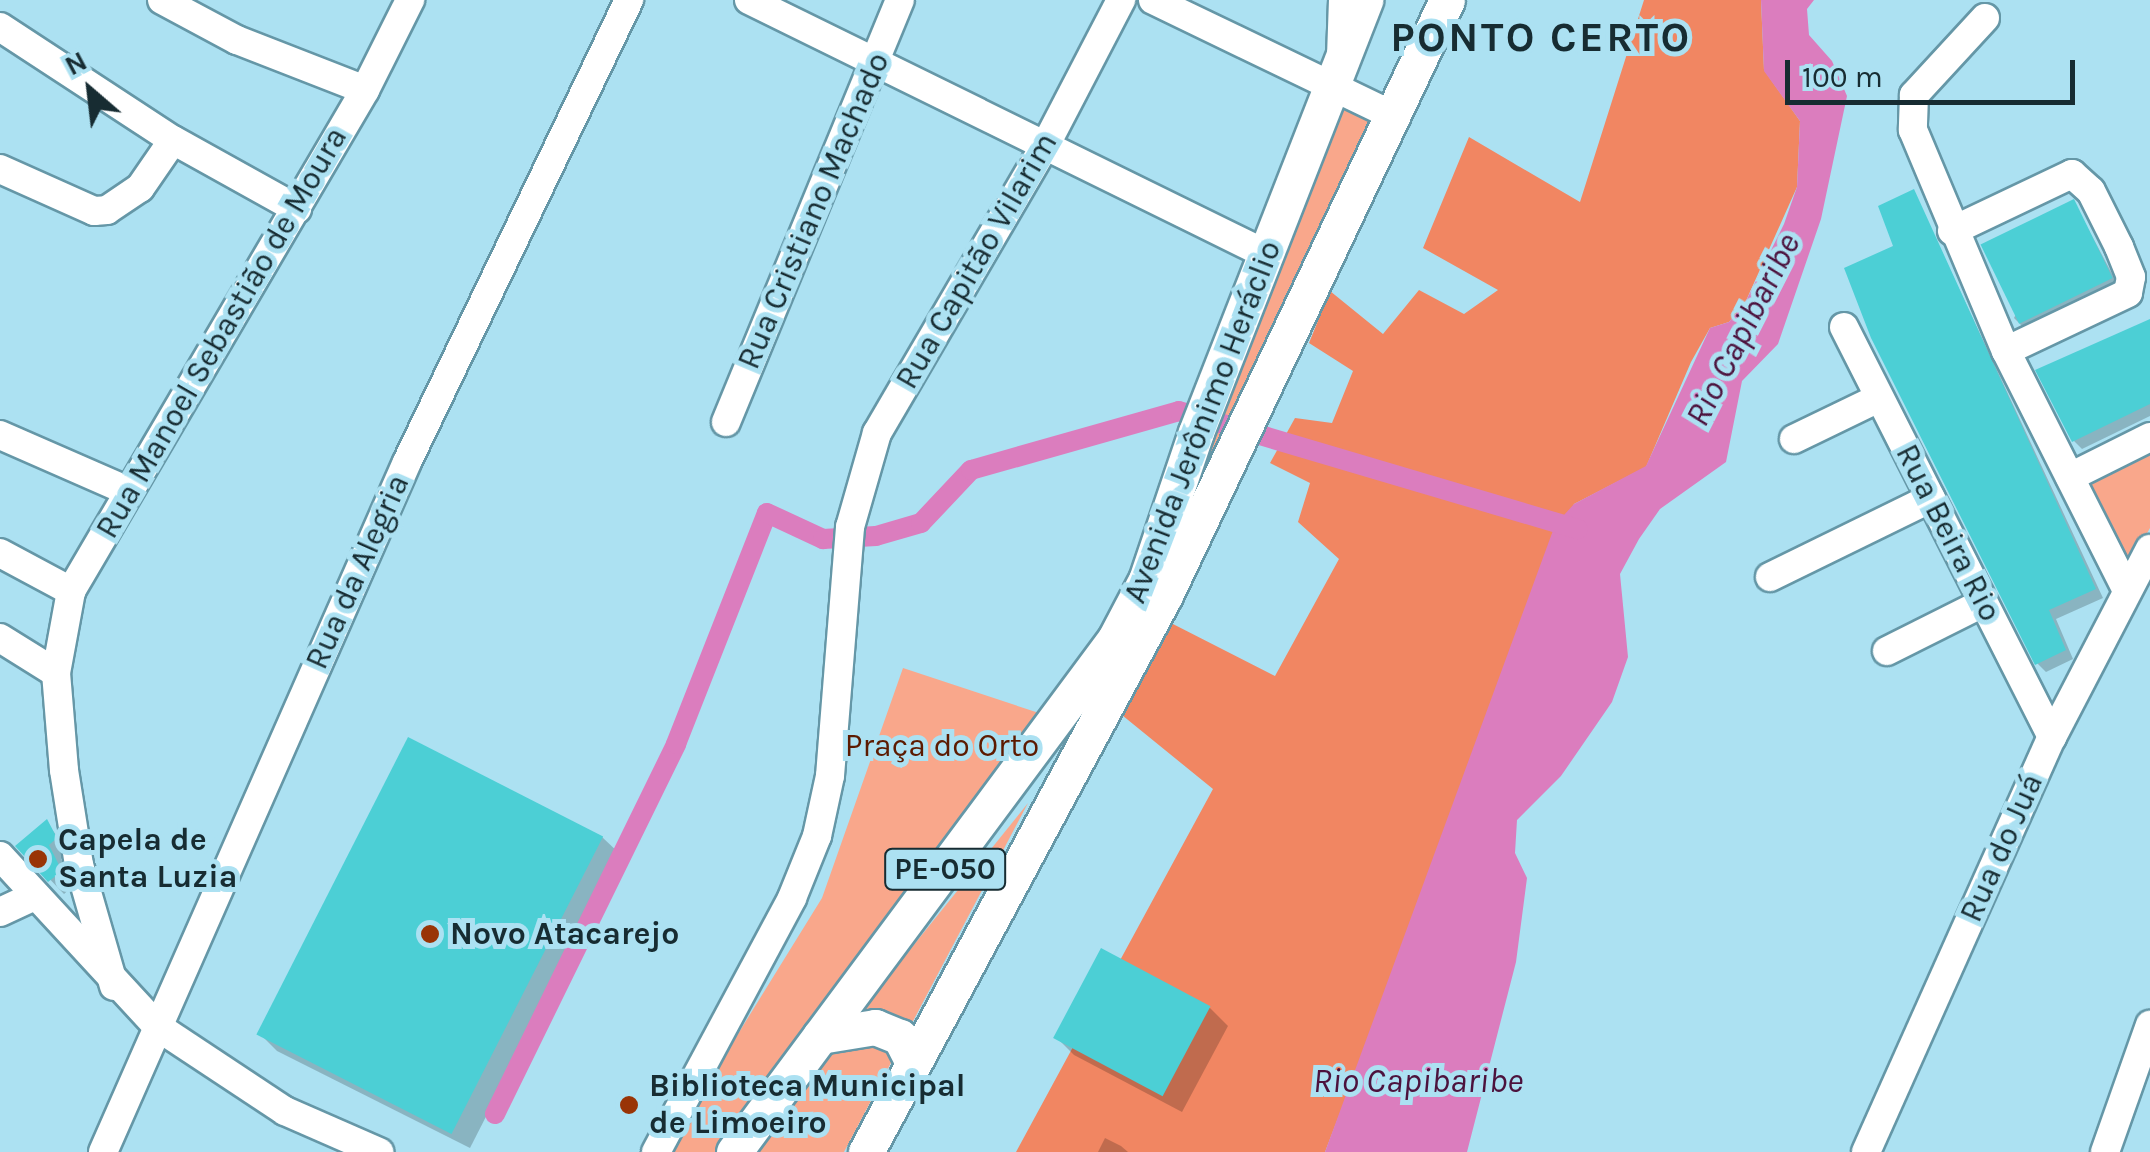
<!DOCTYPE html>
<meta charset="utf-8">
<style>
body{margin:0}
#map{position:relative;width:2150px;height:1152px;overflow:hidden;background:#ace1f2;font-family:Karla,sans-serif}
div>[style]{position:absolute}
.green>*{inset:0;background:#f9a78b}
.forest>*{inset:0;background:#f18662}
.water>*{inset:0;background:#db7dbe}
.shadow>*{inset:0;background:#0003}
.canal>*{height:20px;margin:-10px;padding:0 10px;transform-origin:10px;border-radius:10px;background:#db7dbe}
.building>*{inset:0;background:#4ccfd5;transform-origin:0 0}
.roads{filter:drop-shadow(2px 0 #6597a7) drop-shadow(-2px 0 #6597a7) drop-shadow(0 2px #6597a7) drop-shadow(0 -2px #6597a7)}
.minor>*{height:28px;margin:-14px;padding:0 14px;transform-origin:14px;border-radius:14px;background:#fff}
.major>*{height:35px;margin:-17.5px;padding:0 17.5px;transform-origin:17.5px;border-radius:17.5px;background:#fff}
.dots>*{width:28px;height:28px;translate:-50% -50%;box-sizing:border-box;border:5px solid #ace1f2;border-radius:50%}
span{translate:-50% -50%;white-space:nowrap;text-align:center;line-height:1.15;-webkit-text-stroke:10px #ace1f2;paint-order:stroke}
.shield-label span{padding:2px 8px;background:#ace1f2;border:2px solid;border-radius:8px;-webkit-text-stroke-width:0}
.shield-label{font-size:30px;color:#172c32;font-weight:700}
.street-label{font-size:32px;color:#172c32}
.park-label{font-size:32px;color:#5c1a00}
.poi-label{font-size:32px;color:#172c32;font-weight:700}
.left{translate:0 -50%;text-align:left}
.water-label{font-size:35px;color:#4c123d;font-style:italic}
.district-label{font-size:42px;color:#172c32;font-weight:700;letter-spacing:2.5px}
.north{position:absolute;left:40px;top:40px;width:100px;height:100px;-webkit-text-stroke:8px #ace1f2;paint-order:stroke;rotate:332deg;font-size:28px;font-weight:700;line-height:40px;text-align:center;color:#172c32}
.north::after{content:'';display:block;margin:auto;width:35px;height:45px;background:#172c32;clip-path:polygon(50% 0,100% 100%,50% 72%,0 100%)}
.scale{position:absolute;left:1785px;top:60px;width:290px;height:45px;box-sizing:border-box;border:5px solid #172c32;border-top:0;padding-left:12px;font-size:30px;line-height:35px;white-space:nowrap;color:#172c32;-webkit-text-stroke:8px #ace1f2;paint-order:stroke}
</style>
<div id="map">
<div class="green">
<i style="clip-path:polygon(1342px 103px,1377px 119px,1185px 521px,1189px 491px)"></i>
<i style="clip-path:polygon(2150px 445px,2150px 528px,2128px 567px,2081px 483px)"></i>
<i style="clip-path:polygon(903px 668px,1042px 714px,718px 1152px,665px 1152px,822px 898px)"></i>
<i style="clip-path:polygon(1028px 803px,844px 1152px,747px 1152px)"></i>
</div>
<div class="forest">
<i style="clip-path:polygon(1644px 0,1761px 0,1764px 70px,1800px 121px,1797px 187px,1745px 303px,1729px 322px,1710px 328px,1691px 362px,1646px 467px,1574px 504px,1325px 1152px,1016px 1152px,1213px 789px,1117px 711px,1169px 622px,1275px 676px,1339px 559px,1298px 522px,1310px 483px,1270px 463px,1295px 418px,1332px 423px,1353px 371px,1309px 343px,1330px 291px,1383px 334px,1419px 290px,1464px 314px,1498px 290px,1423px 248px,1469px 137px,1580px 202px)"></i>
</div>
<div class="water">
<i style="clip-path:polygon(1761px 0,1814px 0,1807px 9px,1809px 35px,1832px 61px,1847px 96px,1821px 219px,1778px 344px,1742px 381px,1726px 462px,1660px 509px,1639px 539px,1620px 574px,1628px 657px,1612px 702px,1561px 776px,1517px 820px,1515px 853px,1527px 878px,1516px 962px,1467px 1152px,1325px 1152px,1555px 525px,1574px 504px,1646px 466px,1710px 328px,1729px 322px,1745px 303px,1784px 224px,1797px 187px,1800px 121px,1764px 71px)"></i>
</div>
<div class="shadow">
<i style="clip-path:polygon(1914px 192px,2103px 598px,2056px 619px,2073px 659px,2046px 672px,2037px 663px,1897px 247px)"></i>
<i style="clip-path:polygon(2074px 202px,2119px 287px,2023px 327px,2014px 318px)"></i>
<i style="clip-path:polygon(2150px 322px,2150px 416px,2082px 449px,2074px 441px)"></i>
<i style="clip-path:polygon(47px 823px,69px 852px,61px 859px,74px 885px,64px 894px,18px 846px)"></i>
<i style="clip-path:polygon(602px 837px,620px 854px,470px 1148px,277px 1051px,260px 1034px)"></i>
<i style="clip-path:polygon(1210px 1008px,1228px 1026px,1182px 1112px,1074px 1055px,1056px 1037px)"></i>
<i style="clip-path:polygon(1105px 1138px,1121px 1146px,1128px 1152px,1098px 1152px)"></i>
</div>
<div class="canal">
<i style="left:495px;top:1114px;width:412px;rotate:-63.9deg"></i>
<i style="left:676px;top:744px;width:248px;rotate:-68.5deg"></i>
<i style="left:767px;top:513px;width:62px;rotate:24.9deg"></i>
<i style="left:823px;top:539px;width:53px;rotate:-3.2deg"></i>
<i style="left:876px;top:536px;width:47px;rotate:-16.1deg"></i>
<i style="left:921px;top:523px;width:73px;rotate:-46.7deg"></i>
<i style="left:971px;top:470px;width:216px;rotate:-15.8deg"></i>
<i style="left:1179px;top:411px;width:416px;rotate:16.5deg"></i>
</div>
<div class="building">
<i style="clip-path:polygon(1914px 189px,2096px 589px,2049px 610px,2066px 650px,2035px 665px,1871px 338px,1844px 268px,1893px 246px,1878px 206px)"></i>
<i style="left:2074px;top:199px;width:88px;height:104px;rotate:64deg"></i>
<i style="clip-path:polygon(2150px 319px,2150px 404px,2072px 442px,2035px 370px)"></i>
<i style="left:408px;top:737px;width:219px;height:334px;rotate:27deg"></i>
<i style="clip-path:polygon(47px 819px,57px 838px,49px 845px,62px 871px,48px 882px,15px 846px)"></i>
<i style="left:1101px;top:948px;width:124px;height:102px;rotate:28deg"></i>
</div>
<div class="roads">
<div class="minor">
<i style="left:162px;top:0;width:85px;rotate:28.1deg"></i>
<i style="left:237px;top:40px;width:137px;rotate:21.3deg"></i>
<i style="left:749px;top:0;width:578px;rotate:26.17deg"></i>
<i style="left:1153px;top:0;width:270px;rotate:25.7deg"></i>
<i style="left:1985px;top:18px;width:105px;rotate:132.7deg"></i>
<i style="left:1914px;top:95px;width:35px;rotate:92deg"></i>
<i style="left:1913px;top:130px;width:240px;rotate:67.2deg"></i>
<i style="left:2006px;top:351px;width:267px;rotate:63.2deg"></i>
<i style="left:0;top:27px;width:207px;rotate:33.2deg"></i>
<i style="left:173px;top:140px;width:142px;rotate:29.1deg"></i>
<i style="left:1341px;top:57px;width:57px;rotate:-88deg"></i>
<i style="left:0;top:169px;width:103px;rotate:24.1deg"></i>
<i style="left:94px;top:211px;width:13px;rotate:-4deg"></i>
<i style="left:107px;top:210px;width:40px;rotate:-34deg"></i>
<i style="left:140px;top:188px;width:58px;rotate:-55.5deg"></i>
<i style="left:1952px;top:231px;width:133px;rotate:-25.4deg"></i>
<i style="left:2072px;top:174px;width:25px;rotate:42deg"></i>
<i style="left:2091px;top:191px;width:63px;rotate:63.4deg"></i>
<i style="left:2119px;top:247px;width:32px;rotate:68deg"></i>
<i style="left:2131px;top:277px;width:16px;rotate:101deg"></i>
<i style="left:2128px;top:293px;width:135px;rotate:154.6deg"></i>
<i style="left:1844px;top:327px;width:460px;rotate:63.1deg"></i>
<i style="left:726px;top:422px;width:456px;rotate:-67.6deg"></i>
<i style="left:0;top:435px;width:140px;rotate:23.6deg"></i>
<i style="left:1794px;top:439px;width:94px;rotate:-25.8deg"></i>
<i style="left:2070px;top:477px;width:89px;rotate:-26.6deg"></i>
<i style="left:0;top:553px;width:81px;rotate:28.2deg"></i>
<i style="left:1770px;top:577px;width:179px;rotate:-26.1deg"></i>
<i style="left:0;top:638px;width:66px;rotate:32deg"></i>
<i style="left:1887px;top:651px;width:107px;rotate:-26.6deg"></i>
<i style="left:0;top:856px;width:233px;rotate:47.3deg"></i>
<i style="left:158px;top:1027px;width:152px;rotate:33.5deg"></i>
<i style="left:285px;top:1111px;width:103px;rotate:23.6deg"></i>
<i style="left:0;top:912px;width:38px;rotate:-25deg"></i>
<i style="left:114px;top:986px;width:126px;rotate:-106.1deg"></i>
<i style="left:79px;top:865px;width:96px;rotate:-99deg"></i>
<i style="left:64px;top:770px;width:97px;rotate:-94.7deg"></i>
<i style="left:56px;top:673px;width:83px;rotate:-79.6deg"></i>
<i style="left:71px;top:591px;width:581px;rotate:-59.59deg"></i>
<i style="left:365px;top:90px;width:101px;rotate:-63.4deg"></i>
<i style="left:103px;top:1152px;width:754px;rotate:-66.22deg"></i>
<i style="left:407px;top:462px;width:513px;rotate:-64.33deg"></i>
<i style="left:656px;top:1152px;width:288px;rotate:-61.8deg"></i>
<i style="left:792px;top:898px;width:67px;rotate:-68deg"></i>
<i style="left:817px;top:836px;width:61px;rotate:-77.8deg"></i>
<i style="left:830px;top:776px;width:250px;rotate:-85.4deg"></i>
<i style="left:850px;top:527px;width:98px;rotate:-74deg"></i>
<i style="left:877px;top:433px;width:333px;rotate:-59.7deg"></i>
<i style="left:1045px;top:146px;width:165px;rotate:-62.5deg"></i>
<i style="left:1866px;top:1152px;width:455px;rotate:-65.9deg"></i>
<i style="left:2052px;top:737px;width:212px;rotate:-62.5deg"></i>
<i style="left:2105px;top:1152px;width:135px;rotate:-70.5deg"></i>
</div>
<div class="major">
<i style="left:820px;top:1036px;width:56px;rotate:-9.3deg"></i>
<i style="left:875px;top:1027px;width:27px;rotate:22deg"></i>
<i style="left:900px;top:1037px;width:25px;rotate:63deg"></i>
<i style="left:734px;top:1152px;width:639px;rotate:-53.4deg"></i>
<i style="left:1115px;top:639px;width:67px;rotate:-62.3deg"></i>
<i style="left:1146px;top:580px;width:156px;rotate:-71.3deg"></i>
<i style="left:1196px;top:432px;width:464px;rotate:-68.6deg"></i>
<i style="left:866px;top:1152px;width:632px;rotate:-61.77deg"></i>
<i style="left:1165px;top:595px;width:658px;rotate:-64.64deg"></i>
</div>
</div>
<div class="dots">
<i style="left:38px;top:859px;background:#993406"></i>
<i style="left:430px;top:934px;background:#993406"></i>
<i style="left:629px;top:1105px;background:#993406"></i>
</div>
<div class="shield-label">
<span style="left:945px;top:869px">PE-050</span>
</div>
<div class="street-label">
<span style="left:814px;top:211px;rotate:-67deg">Rua Cristiano Machado</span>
<span style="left:977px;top:261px;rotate:-60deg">Rua Capitão Vilarim</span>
<span style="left:222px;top:333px;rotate:-60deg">Rua Manoel Sebastião de Moura</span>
<span style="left:1203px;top:422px;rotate:-69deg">Avenida Jerônimo Heráclio</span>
<span style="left:1948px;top:533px;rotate:63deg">Rua Beira Rio</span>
<span style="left:358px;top:572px;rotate:-66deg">Rua da Alegria</span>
<span style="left:2002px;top:848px;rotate:-66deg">Rua do Juá</span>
</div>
<div class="park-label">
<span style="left:942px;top:746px">Praça do Orto</span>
</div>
<div class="poi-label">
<span class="left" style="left:58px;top:859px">Capela de<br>Santa Luzia</span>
<span class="left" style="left:450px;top:934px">Novo Atacarejo</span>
<span class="left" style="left:649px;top:1105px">Biblioteca Municipal<br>de Limoeiro</span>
</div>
<div class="water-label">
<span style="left:1743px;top:330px;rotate:-63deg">Rio Capibaribe</span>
<span style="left:1418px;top:1081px">Rio Capibaribe</span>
</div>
<div class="district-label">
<span style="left:1541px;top:37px">PONTO CERTO</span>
</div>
<div class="north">N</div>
<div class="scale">100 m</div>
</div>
